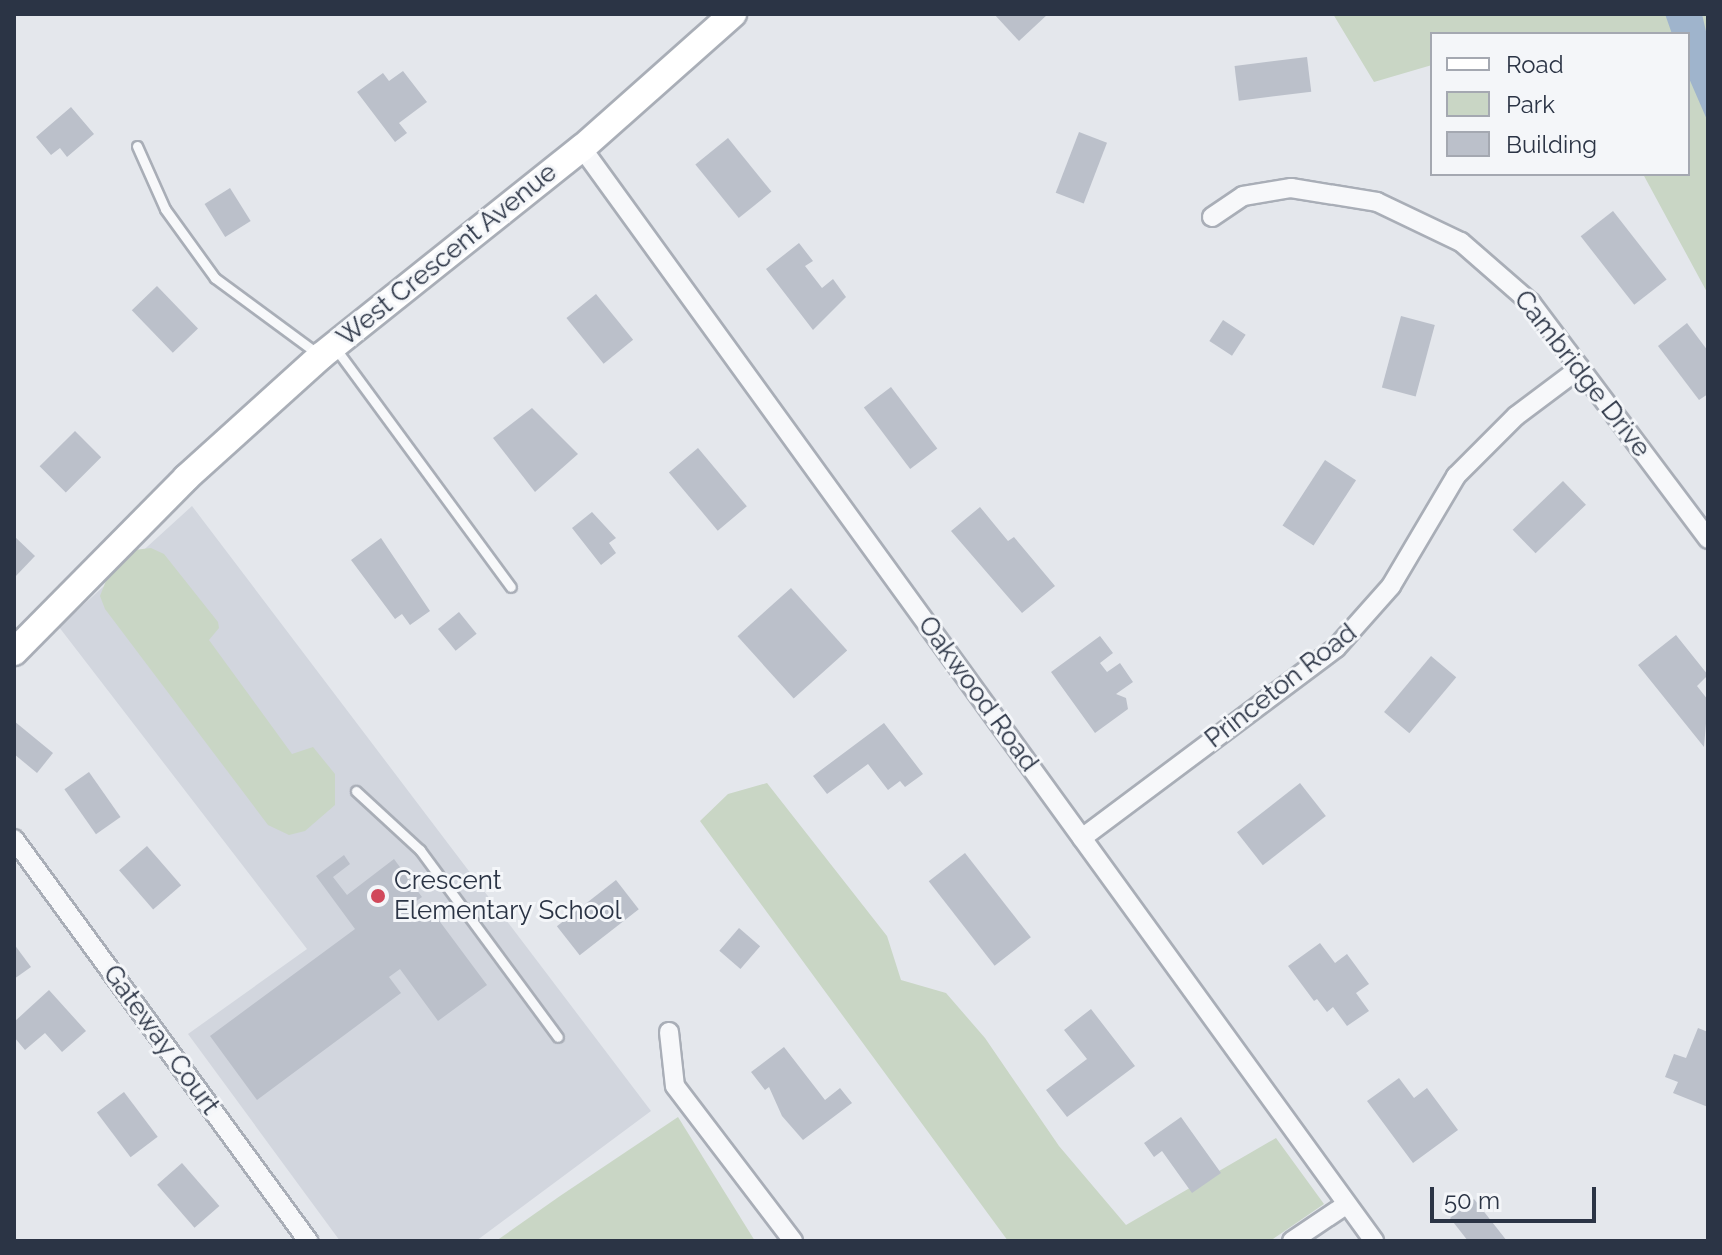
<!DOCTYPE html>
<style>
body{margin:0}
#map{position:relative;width:1722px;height:1255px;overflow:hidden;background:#e4e7ec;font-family:Raleway,sans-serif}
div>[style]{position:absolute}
.built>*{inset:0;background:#d2d6de}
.green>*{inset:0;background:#c9d6c5}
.water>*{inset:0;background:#9fb4cc}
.building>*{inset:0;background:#bbc0ca;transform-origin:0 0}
.roads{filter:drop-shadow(2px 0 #a9aeb7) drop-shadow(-2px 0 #a9aeb7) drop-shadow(0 2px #a9aeb7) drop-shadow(0 -2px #a9aeb7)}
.service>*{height:9px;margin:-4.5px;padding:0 4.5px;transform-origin:4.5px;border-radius:4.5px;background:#f7f8fa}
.minor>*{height:18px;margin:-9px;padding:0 9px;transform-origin:9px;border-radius:9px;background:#f7f8fa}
.secondary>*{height:26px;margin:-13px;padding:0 13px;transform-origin:13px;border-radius:13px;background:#fff}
.dots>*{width:22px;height:22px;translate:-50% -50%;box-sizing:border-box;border:4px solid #f4f6f9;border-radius:50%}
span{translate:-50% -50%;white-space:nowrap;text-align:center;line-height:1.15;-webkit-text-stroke:6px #f4f6f9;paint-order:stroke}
.street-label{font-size:26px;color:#2b3445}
.poi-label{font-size:26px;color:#2b3445}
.left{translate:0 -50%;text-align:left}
.frame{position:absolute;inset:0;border:16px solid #2b3445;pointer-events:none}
.legend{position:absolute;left:1430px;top:32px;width:260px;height:144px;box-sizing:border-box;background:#f4f6f9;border:2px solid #a4a8b1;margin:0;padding:10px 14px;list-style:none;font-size:24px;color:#2b3445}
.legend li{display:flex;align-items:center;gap:16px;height:40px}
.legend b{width:40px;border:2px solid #a4a8b1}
.scale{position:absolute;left:1430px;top:1187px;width:166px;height:36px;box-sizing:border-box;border:4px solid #2b3445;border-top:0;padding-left:10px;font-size:24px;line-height:28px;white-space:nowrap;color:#2b3445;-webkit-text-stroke:6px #f4f6f9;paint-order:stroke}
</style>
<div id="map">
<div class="built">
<i style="clip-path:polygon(192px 506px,651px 1111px,476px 1241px,340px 1241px,188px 1034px,307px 949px,59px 627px)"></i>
</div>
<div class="green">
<i style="clip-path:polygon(1333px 14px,1708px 14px,1708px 294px,1643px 174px,1688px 174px,1688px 34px,1432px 34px,1432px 65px,1374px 82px)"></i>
<i style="clip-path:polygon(151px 548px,164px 554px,218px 622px,219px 628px,209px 640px,292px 754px,313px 747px,335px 774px,335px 805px,305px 831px,289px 835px,268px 825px,105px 609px,100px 596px,109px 573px,134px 550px)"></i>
<i style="clip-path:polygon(767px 783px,887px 936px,901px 980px,946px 993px,985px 1038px,1059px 1146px,1126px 1225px,1276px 1138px,1324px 1204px,1270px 1241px,1008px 1241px,700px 821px,728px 794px)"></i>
<i style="clip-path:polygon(678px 1117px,755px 1241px,496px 1241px,560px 1196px)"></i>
</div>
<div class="water">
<i style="clip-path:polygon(1665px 14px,1702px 14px,1708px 40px,1708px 122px,1688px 76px,1688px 34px,1672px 34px)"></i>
</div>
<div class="building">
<i style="clip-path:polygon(994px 14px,1048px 14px,1019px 41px)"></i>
<i style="left:1307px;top:57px;width:35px;height:73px;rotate:83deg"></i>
<i style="clip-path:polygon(403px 71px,427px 102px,399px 123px,407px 133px,395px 142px,357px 92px,383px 73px,389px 81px)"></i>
<i style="clip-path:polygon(71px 107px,94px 134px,67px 157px,60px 148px,51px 155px,36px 137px)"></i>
<i style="left:1079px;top:132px;width:30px;height:65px;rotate:21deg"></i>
<i style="left:728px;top:138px;width:69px;height:42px;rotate:51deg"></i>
<i style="left:230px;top:188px;width:39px;height:30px;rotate:58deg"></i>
<i style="left:1613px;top:211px;width:87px;height:41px;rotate:52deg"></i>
<i style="clip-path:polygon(799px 243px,813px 261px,805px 266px,822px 288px,833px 279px,846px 297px,813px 330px,766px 269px)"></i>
<i style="left:157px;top:286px;width:59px;height:35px;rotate:46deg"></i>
<i style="left:596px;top:294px;width:59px;height:38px;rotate:51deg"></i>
<i style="left:1401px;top:316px;width:35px;height:74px;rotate:15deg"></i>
<i style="left:1223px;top:320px;width:27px;height:25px;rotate:33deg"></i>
<i style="clip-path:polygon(1687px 323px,1708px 351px,1708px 394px,1699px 400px,1658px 346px)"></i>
<i style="left:891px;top:387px;width:77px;height:34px;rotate:53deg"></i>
<i style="clip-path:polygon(532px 408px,578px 454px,535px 492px,493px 438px)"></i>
<i style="left:75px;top:431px;width:37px;height:50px;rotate:45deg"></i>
<i style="left:698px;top:448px;width:76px;height:38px;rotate:50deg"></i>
<i style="left:1325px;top:460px;width:37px;height:78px;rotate:33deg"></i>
<i style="left:1563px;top:481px;width:33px;height:70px;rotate:46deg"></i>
<i style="clip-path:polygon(980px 507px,1008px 541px,1014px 537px,1055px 586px,1022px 613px,951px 531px)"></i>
<i style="clip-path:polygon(592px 512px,616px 538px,609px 543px,616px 553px,601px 565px,572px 528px)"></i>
<i style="clip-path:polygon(14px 536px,35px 556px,14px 578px)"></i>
<i style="clip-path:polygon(381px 538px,430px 611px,410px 625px,402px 614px,395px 619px,351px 560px)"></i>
<i style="left:791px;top:588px;width:84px;height:72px;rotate:48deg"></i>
<i style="left:459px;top:612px;width:28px;height:27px;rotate:51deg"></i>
<i style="clip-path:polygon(1676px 635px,1708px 675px,1697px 686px,1708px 700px,1704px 747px,1638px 665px)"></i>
<i style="clip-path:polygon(1100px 636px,1113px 653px,1100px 663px,1107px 672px,1120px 663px,1133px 682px,1116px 694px,1126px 698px,1128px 709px,1095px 733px,1051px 672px)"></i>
<i style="left:1431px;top:656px;width:33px;height:73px;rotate:40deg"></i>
<i style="clip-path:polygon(14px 721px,53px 753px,37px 773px,14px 754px)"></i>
<i style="clip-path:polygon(884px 723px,923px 774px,905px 787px,900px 781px,888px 790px,868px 764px,827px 794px,813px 776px)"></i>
<i style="left:89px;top:772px;width:55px;height:30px;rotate:55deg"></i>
<i style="left:1300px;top:783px;width:42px;height:80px;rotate:52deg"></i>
<i style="left:147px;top:846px;width:52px;height:37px;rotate:49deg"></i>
<i style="left:965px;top:853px;width:107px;height:46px;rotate:52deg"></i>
<i style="clip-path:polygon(344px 855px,350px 864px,333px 877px,347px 895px,394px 859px,422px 897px,415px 902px,428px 919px,435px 915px,487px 985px,438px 1021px,400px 969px,389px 977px,401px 993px,257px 1100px,210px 1036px,355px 929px,316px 876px)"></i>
<i style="left:616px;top:880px;width:37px;height:75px;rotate:52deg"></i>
<i style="left:739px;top:928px;width:28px;height:30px;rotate:41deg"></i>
<i style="clip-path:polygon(1320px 943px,1335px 963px,1347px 954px,1369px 984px,1356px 993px,1369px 1011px,1347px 1026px,1333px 1007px,1327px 1012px,1317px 999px,1314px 1001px,1288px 966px)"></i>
<i style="clip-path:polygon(14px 944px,31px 967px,14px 979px)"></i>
<i style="clip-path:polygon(49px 990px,86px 1031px,62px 1052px,45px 1033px,25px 1050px,14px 1037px,14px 1022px)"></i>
<i style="clip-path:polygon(1091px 1009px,1135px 1066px,1067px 1117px,1046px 1090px,1087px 1059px,1064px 1030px)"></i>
<i style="clip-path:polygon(1698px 1028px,1708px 1032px,1708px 1107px,1673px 1093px,1678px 1082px,1665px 1077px,1674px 1054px,1686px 1058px)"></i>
<i style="clip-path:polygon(784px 1047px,825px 1100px,840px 1088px,852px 1103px,803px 1140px,782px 1116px,769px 1087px,765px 1090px,751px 1072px)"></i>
<i style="clip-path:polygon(1399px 1078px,1414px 1098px,1427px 1088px,1458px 1130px,1413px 1163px,1367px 1101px)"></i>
<i style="left:124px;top:1092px;width:56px;height:34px;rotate:53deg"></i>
<i style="clip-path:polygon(1181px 1117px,1221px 1173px,1192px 1193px,1162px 1151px,1154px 1157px,1144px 1143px)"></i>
<i style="left:182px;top:1163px;width:57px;height:33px;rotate:49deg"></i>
<i style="clip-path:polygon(1474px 1199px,1507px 1241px,1468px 1241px,1450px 1218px)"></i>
</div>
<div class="roads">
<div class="service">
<i style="left:137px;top:146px;width:69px;rotate:66deg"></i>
<i style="left:165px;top:209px;width:85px;rotate:54.1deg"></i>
<i style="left:215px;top:278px;width:128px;rotate:36.4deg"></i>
<i style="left:336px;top:349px;width:295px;rotate:53.7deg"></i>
<i style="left:356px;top:791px;width:87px;rotate:42.7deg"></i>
<i style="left:420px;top:850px;width:232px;rotate:53.6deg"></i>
</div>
<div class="minor">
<i style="left:582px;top:148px;width:1350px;rotate:54.07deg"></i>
<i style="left:1212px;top:217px;width:37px;rotate:-34deg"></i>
<i style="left:1243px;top:196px;width:49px;rotate:-9.5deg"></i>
<i style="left:1291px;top:188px;width:87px;rotate:9.2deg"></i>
<i style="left:1377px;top:202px;width:93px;rotate:25.5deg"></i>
<i style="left:1461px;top:242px;width:93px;rotate:41.1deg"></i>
<i style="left:1531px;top:303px;width:295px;rotate:53.1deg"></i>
<i style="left:1082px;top:838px;width:317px;rotate:-36.8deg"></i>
<i style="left:1336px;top:648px;width:83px;rotate:-48.4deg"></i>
<i style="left:1391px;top:586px;width:128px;rotate:-59.4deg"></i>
<i style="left:1456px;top:476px;width:85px;rotate:-45deg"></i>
<i style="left:1516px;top:416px;width:80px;rotate:-36.9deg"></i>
<i style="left:14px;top:839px;width:498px;rotate:53.8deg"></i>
<i style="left:669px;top:1032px;width:54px;rotate:83.7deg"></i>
<i style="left:675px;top:1086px;width:195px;rotate:52.7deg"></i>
<i style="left:1292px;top:1241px;width:66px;rotate:-33.9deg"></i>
</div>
<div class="secondary">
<i style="left:14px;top:652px;width:245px;rotate:-45.3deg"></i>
<i style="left:186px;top:478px;width:182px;rotate:-42.1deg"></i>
<i style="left:321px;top:356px;width:334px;rotate:-38.6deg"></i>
<i style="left:582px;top:148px;width:202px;rotate:-41.6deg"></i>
</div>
</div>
<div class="dots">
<i style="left:378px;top:896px;background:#d1495b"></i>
</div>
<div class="street-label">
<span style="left:447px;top:255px;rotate:-39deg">West Crescent Avenue</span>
<span style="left:1582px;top:374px;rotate:52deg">Cambridge Drive</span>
<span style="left:1281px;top:686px;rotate:-38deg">Princeton Road</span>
<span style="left:978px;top:694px;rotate:54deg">Oakwood Road</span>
<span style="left:161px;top:1040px;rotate:54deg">Gateway Court</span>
</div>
<div class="poi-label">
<span class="left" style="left:394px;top:896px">Crescent<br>Elementary School</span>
</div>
<div class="frame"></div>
<ul class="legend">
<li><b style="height:10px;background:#fff"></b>Road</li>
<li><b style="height:22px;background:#c9d6c5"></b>Park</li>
<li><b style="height:22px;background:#bbc0ca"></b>Building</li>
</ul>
<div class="scale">50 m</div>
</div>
